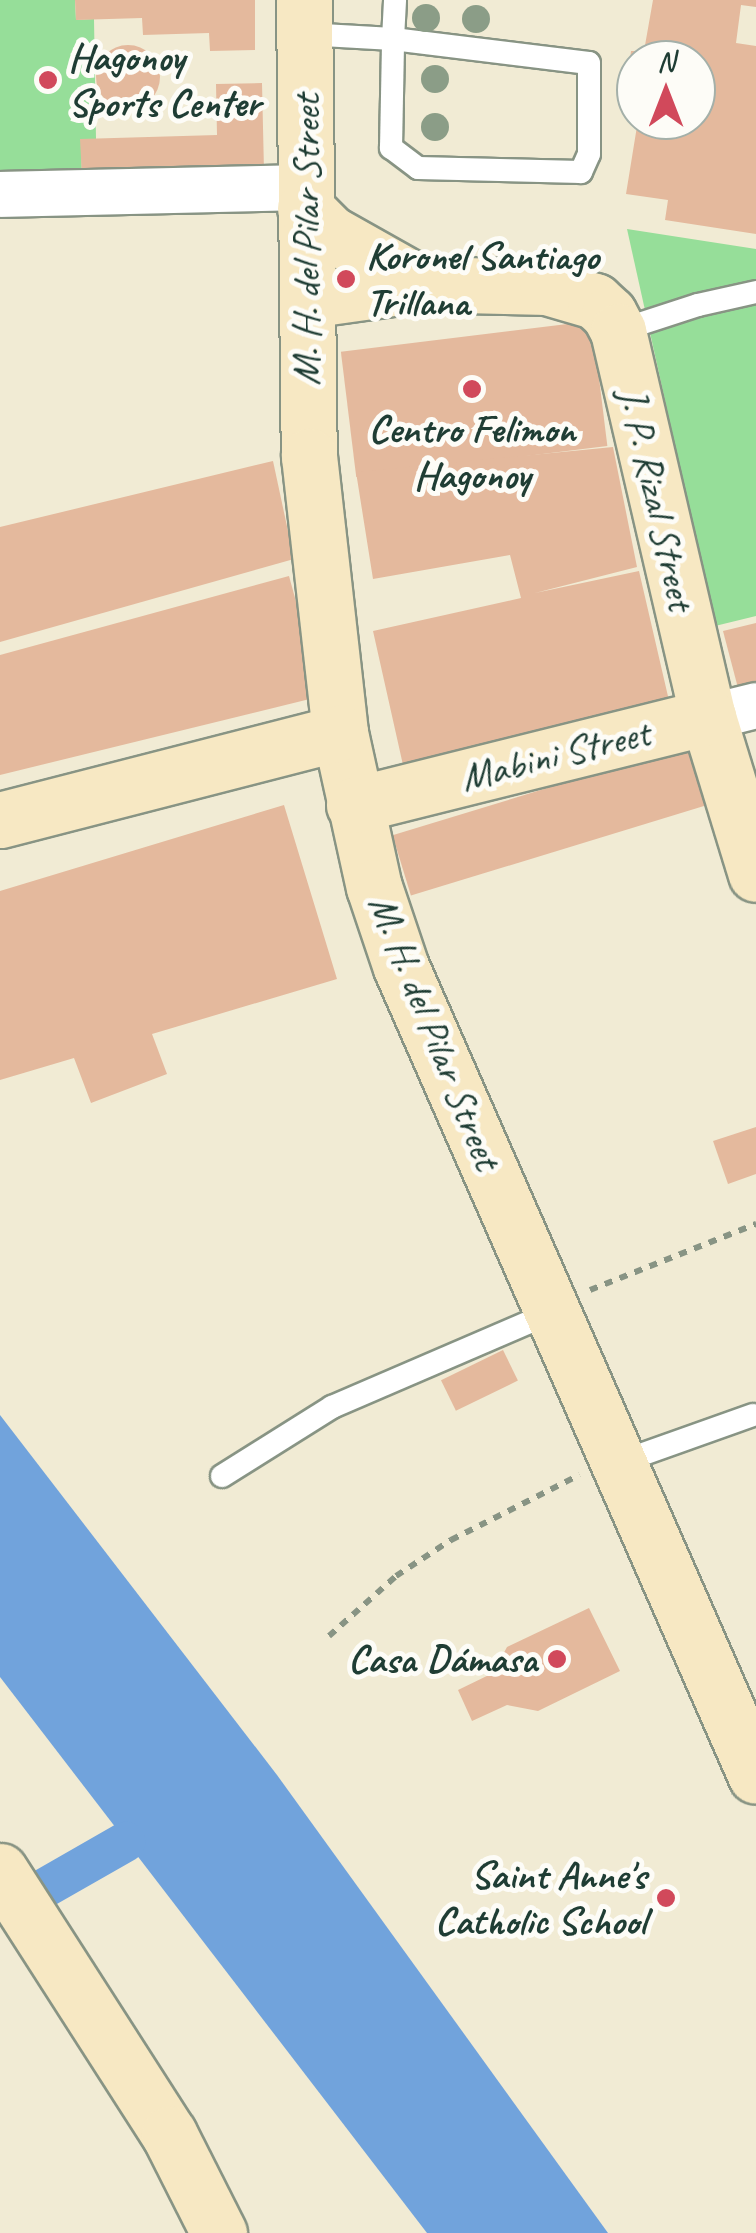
<!DOCTYPE html>
<meta charset="utf-8">
<style>
body{margin:0}
#map{position:relative;width:756px;height:2233px;overflow:hidden;background:#f1ebd4;font-family:Caveat,sans-serif}
div>[style]{position:absolute}
.green>*{inset:0;background:#96de99}
.water>*{inset:0;background:#71a3dc}
.canal>*{height:40px;margin:-20px;padding:0 20px;transform-origin:20px;border-radius:20px;background:#71a3dc}
.building>*{inset:0;background:#e4b99d;transform-origin:0 0}
.round{border-radius:50%}
.path>*{height:6px;margin-top:-3px;transform-origin:0;background:repeating-linear-gradient(90deg,#889484 0 8px,transparent 0 16px)}
.roads{filter:drop-shadow(2px 0 #889484) drop-shadow(-2px 0 #889484) drop-shadow(0 2px #889484) drop-shadow(0 -2px #889484)}
.lane>*{height:22px;margin:-11px;padding:0 11px;transform-origin:11px;border-radius:11px;background:#fff}
.street>*{height:45px;margin:-22.5px;padding:0 22.5px;transform-origin:22.5px;border-radius:22.5px;background:#fff}
.secondary>*{height:55px;margin:-27.5px;padding:0 27.5px;transform-origin:27.5px;border-radius:27.5px;background:#f7e8c3}
.trees>*{width:28px;height:28px;margin:-14px;border-radius:50%;background:#8b9d87}
.dots>*{width:28px;height:28px;translate:-50% -50%;box-sizing:border-box;border:5px solid #fdfcf7;border-radius:50%}
span{translate:-50% -50%;white-space:nowrap;text-align:center;line-height:1.15;-webkit-text-stroke:10px #fdfcf7;paint-order:stroke}
.poi-label{font-size:40px;color:#1f3d34;font-weight:700}
.left{translate:0 -50%;text-align:left}
.right{translate:-100% -50%;text-align:right}
.street-label{font-size:40px;color:#1f3d34}
.north{position:absolute;left:616px;top:40px;width:100px;height:100px;box-sizing:border-box;background:#fdfcf7;border:2px solid #a4b0a9;border-radius:50%;rotate:0deg;font-size:28px;font-weight:700;line-height:40px;text-align:center;color:#1f3d34}
.north::after{content:'';display:block;margin:auto;width:35px;height:45px;background:#d1495b;clip-path:polygon(50% 0,100% 100%,50% 72%,0 100%)}
</style>
<div id="map">
<div class="green">
<i style="clip-path:polygon(0 0,75px 0,76px 20px,94px 19px,96px 139px,81px 139px,82px 177px,0 180px)"></i>
<i style="clip-path:polygon(627px 229px,756px 249px,756px 616px,715px 626px)"></i>
</div>
<div class="water">
<i style="clip-path:polygon(0 1415px,277px 1775px,608px 2233px,427px 2233px,0 1677px)"></i>
</div>
<div class="canal">
<i style="left:43px;top:1889px;width:95px;rotate:-29.8deg"></i>
</div>
<div class="building">
<i style="clip-path:polygon(75px 0,255px 0,255px 50px,210px 51px,209px 33px,143px 35px,142px 18px,76px 20px)"></i>
<i style="clip-path:polygon(653px 0,756px 0,756px 7px,741px 5px,736px 43px,756px 46px,756px 234px,665px 220px,668px 200px,626px 194px,638px 120px,696px 120px,696px 60px,636px 60px,636px 78px,628px 76px,631px 51px,644px 51px)"></i>
<i class="round" style="left:96px;top:45px;width:64px;height:64px"></i>
<i style="clip-path:polygon(262px 83px,264px 171px,82px 177px,80px 139px,217px 135px,216px 84px)"></i>
<i style="left:592px;top:321px;width:126px;height:253px;rotate:83deg"></i>
<i style="clip-path:polygon(613px 447px,637px 567px,535px 593px,639px 571px,670px 705px,403px 765px,373px 631px,521px 598px,510px 555px,373px 579px,356px 472px)"></i>
<i style="clip-path:polygon(273px 461px,294px 559px,0 642px,0 527px)"></i>
<i style="clip-path:polygon(289px 576px,322px 696px,0 775px,0 655px)"></i>
<i style="clip-path:polygon(756px 623px,756px 684px,738px 688px,723px 631px)"></i>
<i style="left:688px;top:745px;width:63px;height:309px;rotate:73deg"></i>
<i style="clip-path:polygon(284px 805px,337px 979px,152px 1034px,167px 1074px,91px 1103px,74px 1058px,0 1080px,0 891px)"></i>
<i style="clip-path:polygon(756px 1127px,756px 1174px,728px 1184px,713px 1141px)"></i>
<i style="left:503px;top:1350px;width:34px;height:69px;rotate:64deg"></i>
<i style="clip-path:polygon(589px 1608px,620px 1671px,538px 1711px,507px 1705px,472px 1721px,458px 1690px,493px 1673px,507px 1647px)"></i>
</div>
<div class="path">
<i style="left:590px;top:1290px;width:179px;rotate:-21.7deg"></i>
<i style="left:329px;top:1636px;width:90px;rotate:-41.8deg"></i>
<i style="left:396px;top:1576px;width:66px;rotate:-33.2deg"></i>
<i style="left:451px;top:1540px;width:144px;rotate:-26.9deg"></i>
</div>
<div class="roads">
<div class="lane">
<i style="left:305px;top:34px;width:88px;rotate:3.3deg"></i>
<i style="left:393px;top:39px;width:39px;rotate:-87deg"></i>
<i style="left:393px;top:39px;width:197px;rotate:7deg"></i>
<i style="left:589px;top:63px;width:91px;rotate:90deg"></i>
<i style="left:589px;top:154px;width:20px;rotate:114deg"></i>
<i style="left:581px;top:172px;width:163px;rotate:-178.6deg"></i>
<i style="left:418px;top:168px;width:34px;rotate:-143deg"></i>
<i style="left:391px;top:148px;width:109px;rotate:-88.9deg"></i>
<i style="left:618px;top:331px;width:84px;rotate:-18deg"></i>
<i style="left:698px;top:305px;width:59px;rotate:-12.6deg"></i>
<i style="left:621px;top:1462px;width:140px;rotate:-19.6deg"></i>
<i style="left:222px;top:1476px;width:130px;rotate:-32.1deg"></i>
<i style="left:332px;top:1407px;width:241px;rotate:-23.3deg"></i>
</div>
<div class="street">
<i style="left:0;top:194px;width:304px;rotate:-1.3deg"></i>
<i style="left:708px;top:717px;width:49px;rotate:-14deg"></i>
</div>
<div class="secondary">
<i style="left:304px;top:0;width:456px;rotate:89.4deg"></i>
<i style="left:309px;top:456px;width:279px;rotate:83.6deg"></i>
<i style="left:340px;top:733px;width:158px;rotate:77.6deg"></i>
<i style="left:374px;top:887px;width:84px;rotate:71.4deg"></i>
<i style="left:401px;top:967px;width:883px;rotate:66.31deg"></i>
<i style="left:305px;top:208px;width:35px;rotate:45deg"></i>
<i style="left:330px;top:233px;width:104px;rotate:29.3deg"></i>
<i style="left:307px;top:300px;width:115px;rotate:-8deg"></i>
<i style="left:421px;top:284px;width:126px;rotate:1.4deg"></i>
<i style="left:547px;top:287px;width:50px;rotate:16.3deg"></i>
<i style="left:595px;top:301px;width:19px;rotate:43deg"></i>
<i style="left:609px;top:314px;width:19px;rotate:62deg"></i>
<i style="left:618px;top:331px;width:396px;rotate:76.9deg"></i>
<i style="left:708px;top:717px;width:164px;rotate:73deg"></i>
<i style="left:354px;top:805px;width:365px;rotate:-14deg"></i>
<i style="left:0;top:820px;width:351px;rotate:-14.4deg"></i>
<i style="left:0;top:1871px;width:313px;rotate:57.3deg"></i>
<i style="left:169px;top:2134px;width:111px;rotate:63.2deg"></i>
</div>
</div>
<div class="trees">
<i style="left:426px;top:18px"></i>
<i style="left:476px;top:19px"></i>
<i style="left:435px;top:79px"></i>
<i style="left:435px;top:127px"></i>
</div>
<div class="dots">
<i style="left:48px;top:80px;background:#d1495b"></i>
<i style="left:346px;top:279px;background:#d1495b"></i>
<i style="left:472px;top:389px;background:#d1495b"></i>
<i style="left:557px;top:1659px;background:#d1495b"></i>
<i style="left:666px;top:1898px;background:#d1495b"></i>
</div>
<div class="poi-label">
<span class="left" style="left:68px;top:80px">Hagonoy<br>Sports Center</span>
<span class="left" style="left:366px;top:279px">Koronel Santiago<br>Trillana</span>
<span style="left:472px;top:452px">Centro Felimon<br>Hagonoy</span>
<span class="right" style="left:537px;top:1659px">Casa Dámasa</span>
<span class="right" style="left:646px;top:1898px">Saint Anne's<br>Catholic School</span>
</div>
<div class="street-label">
<span style="left:306px;top:240px;rotate:-90deg">M. H. del Pilar Street</span>
<span style="left:657px;top:499px;rotate:77deg">J. P. Rizal Street</span>
<span style="left:555px;top:755px;rotate:-14deg">Mabini Street</span>
<span style="left:435px;top:1032px;rotate:68deg">M. H. del Pilar Street</span>
</div>
<div class="north">N</div>
</div>
